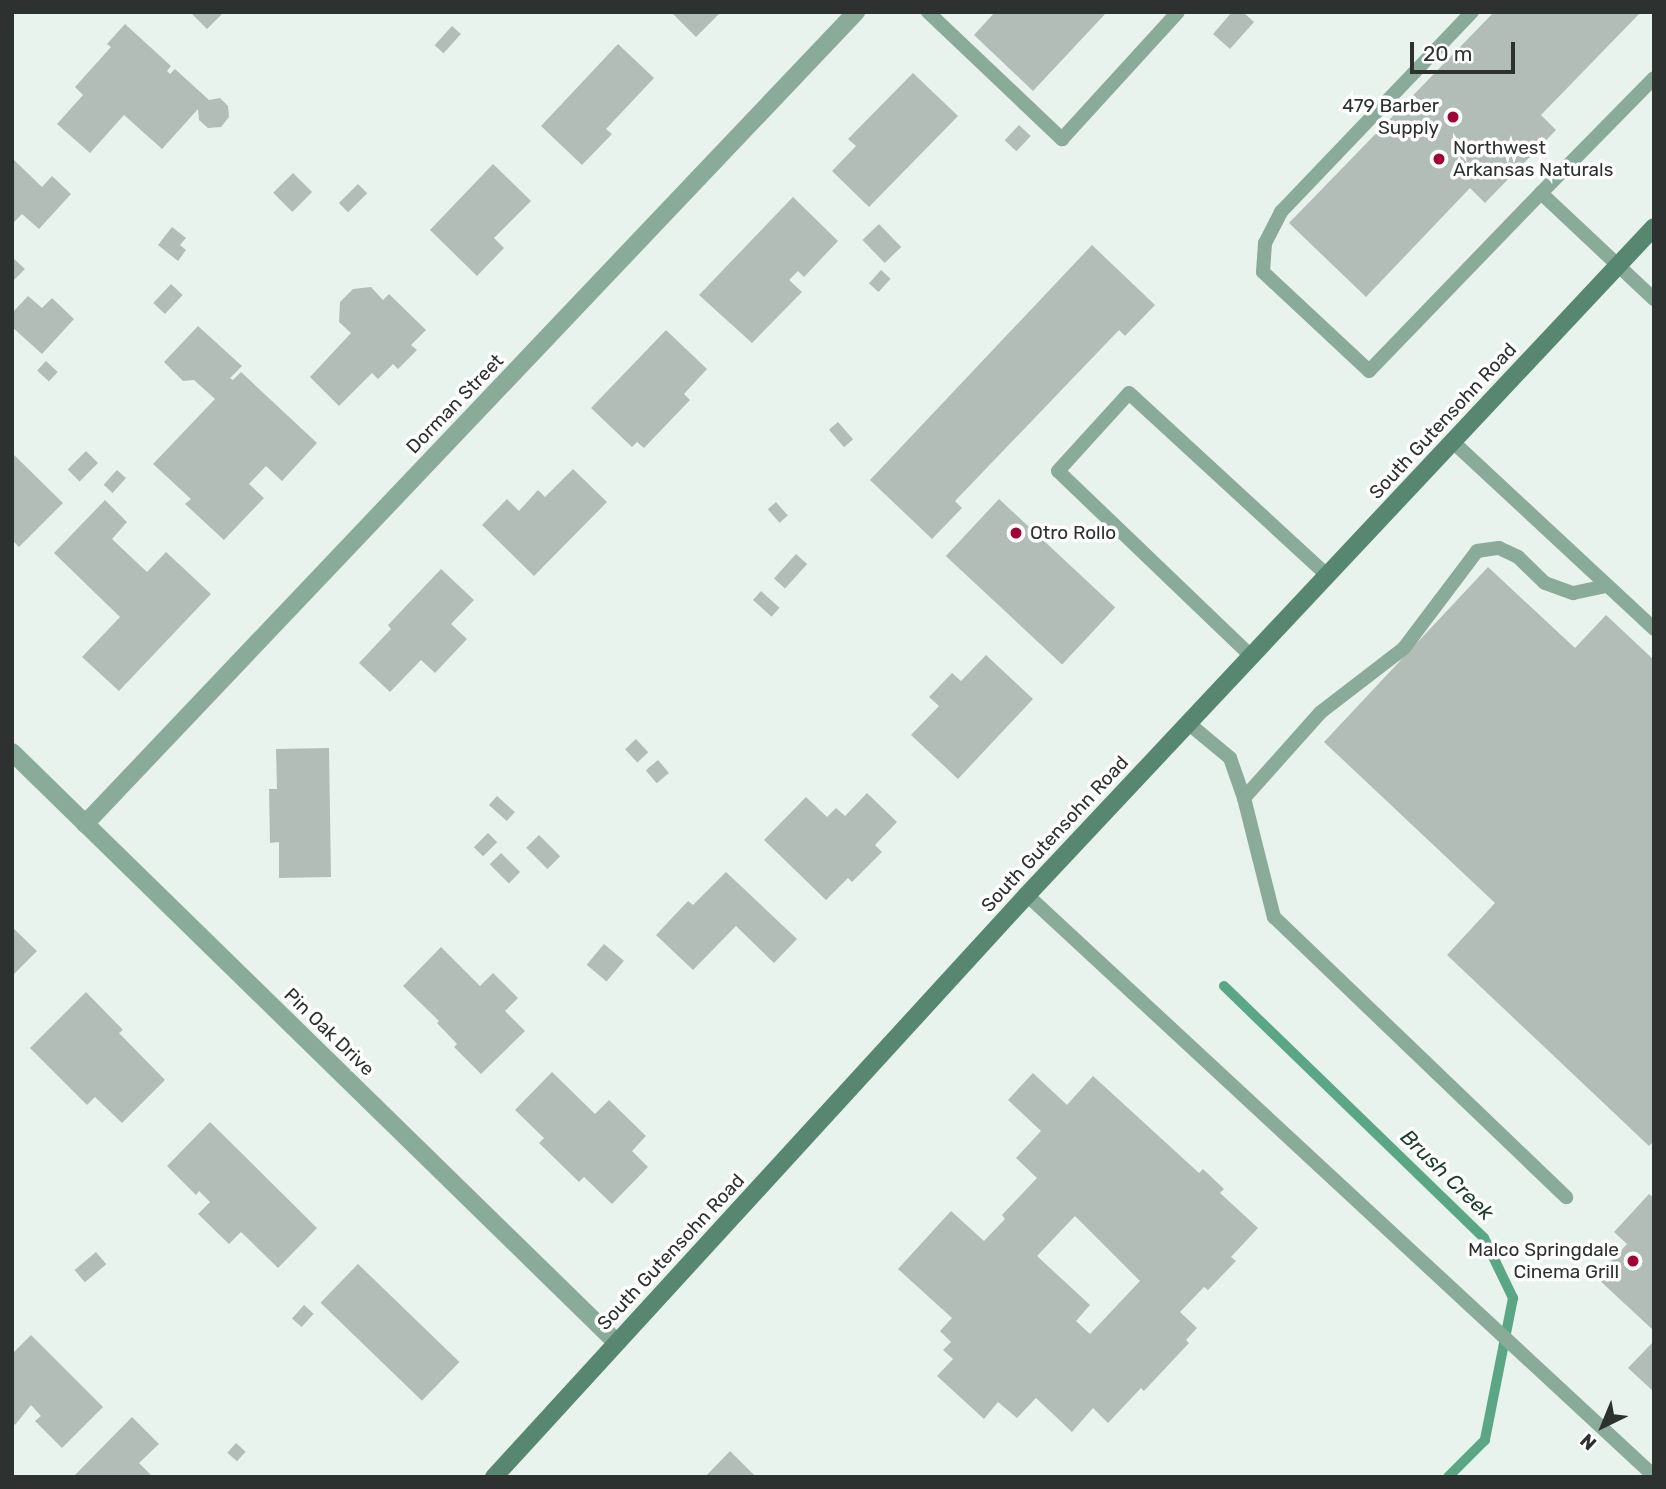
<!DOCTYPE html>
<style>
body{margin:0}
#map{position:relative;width:1666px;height:1489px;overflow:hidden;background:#e8f3ee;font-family:Rubik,sans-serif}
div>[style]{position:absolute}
.stream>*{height:10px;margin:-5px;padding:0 5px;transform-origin:5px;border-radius:5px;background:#5ba785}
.building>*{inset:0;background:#b3bdb8;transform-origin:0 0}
.lane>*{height:14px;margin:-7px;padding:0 7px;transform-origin:7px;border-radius:7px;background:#8aaa9a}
.street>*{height:18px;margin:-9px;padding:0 9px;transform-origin:9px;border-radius:9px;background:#8aaa9a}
.secondary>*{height:18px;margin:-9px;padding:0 9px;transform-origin:9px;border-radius:9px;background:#588771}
.dots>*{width:19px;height:19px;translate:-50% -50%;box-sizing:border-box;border:4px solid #fff;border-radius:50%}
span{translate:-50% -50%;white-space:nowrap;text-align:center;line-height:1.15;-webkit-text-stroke:7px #fff;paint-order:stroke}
.poi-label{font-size:19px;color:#2d312f}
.right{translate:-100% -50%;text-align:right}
.left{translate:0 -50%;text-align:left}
.street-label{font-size:19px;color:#2d312f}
.water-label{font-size:21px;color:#1b3d2e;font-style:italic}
.frame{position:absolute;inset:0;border:14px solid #2d312f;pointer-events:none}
.north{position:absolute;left:1568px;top:1391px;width:70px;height:70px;-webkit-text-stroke:5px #fff;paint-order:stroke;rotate:223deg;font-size:19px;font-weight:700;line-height:28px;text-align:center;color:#2d312f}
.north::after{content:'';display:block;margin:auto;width:24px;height:32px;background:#2d312f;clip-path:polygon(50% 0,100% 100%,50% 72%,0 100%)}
.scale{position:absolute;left:1410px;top:42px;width:105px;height:32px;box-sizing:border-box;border:4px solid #2d312f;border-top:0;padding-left:9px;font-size:21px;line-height:24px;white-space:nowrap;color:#2d312f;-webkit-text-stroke:5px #fff;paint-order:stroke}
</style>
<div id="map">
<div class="stream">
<i style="left:1224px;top:986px;width:362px;rotate:44.1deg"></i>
<i style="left:1484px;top:1238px;width:67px;rotate:64.2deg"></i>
<i style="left:1513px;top:1298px;width:145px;rotate:101.2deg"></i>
<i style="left:1485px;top:1440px;width:52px;rotate:135deg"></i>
</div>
<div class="building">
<i style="clip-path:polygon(190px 12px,224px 12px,207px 29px)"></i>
<i style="clip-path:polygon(671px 12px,721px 12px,696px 37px)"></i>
<i style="clip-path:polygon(995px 12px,1107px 12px,1033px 91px,974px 35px)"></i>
<i style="clip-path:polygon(1232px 12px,1243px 12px,1254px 22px,1230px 49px,1213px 34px)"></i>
<i style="clip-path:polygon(1494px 12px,1641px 12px,1541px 115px,1556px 130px,1485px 203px,1470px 188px,1366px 297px,1289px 223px)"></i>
<i style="clip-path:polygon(125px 24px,171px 66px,167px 71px,170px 74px,175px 69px,209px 100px,220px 98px,228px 106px,229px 117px,221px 127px,208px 128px,199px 120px,198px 109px,162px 149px,124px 115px,90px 153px,57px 124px,83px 95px,75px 87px,111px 47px,107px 44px)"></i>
<i style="left:452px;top:26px;width:12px;height:26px;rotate:42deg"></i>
<i style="clip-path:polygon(618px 44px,654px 78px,606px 129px,612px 134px,582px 165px,541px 126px)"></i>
<i style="clip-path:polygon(913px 73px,958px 116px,869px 207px,832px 171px,856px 146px,848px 139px)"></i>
<i style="left:1019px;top:125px;width:16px;height:21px;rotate:43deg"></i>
<i style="clip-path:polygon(12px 158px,42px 187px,52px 176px,71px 194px,39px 229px,22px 214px,12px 224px)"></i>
<i style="clip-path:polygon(493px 164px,531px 201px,494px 238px,504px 248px,477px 276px,430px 230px)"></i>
<i style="left:293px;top:173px;width:27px;height:28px;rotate:45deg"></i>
<i style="left:358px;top:184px;width:13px;height:27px;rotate:45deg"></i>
<i style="clip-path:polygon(793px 197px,838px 241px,804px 277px,798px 271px,789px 280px,802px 292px,752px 343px,699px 295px)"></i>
<i style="left:879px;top:224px;width:32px;height:23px;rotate:46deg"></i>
<i style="clip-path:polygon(172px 227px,186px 238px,180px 245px,186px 250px,178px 261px,158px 245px)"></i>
<i style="clip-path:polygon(1092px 245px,1155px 305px,1125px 336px,1119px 330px,955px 501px,962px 508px,932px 539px,870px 480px)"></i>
<i style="clip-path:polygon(12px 257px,25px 269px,12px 282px)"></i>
<i style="left:881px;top:270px;width:13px;height:18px;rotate:42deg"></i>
<i style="left:171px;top:284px;width:16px;height:26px;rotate:43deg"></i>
<i style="clip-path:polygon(371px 287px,383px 300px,389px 294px,426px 330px,411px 345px,417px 350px,398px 369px,393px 364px,378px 379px,372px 373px,339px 406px,310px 377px,351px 333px,339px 322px,340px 302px,353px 289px)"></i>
<i style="clip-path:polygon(28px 296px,42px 308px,52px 298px,74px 319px,42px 354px,12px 327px,12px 313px)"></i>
<i style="clip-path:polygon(198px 326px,242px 366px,230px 378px,233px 380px,241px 372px,317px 443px,282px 481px,266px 466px,249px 484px,264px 498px,224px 540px,185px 504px,191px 499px,153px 464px,215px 399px,194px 380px,183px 381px,164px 362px)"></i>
<i style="clip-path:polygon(666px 330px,707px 369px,684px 394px,690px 400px,644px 448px,637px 442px,632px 447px,591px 408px)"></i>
<i style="left:46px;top:361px;width:16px;height:13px;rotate:43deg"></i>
<i style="left:838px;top:422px;width:23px;height:12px;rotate:49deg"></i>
<i style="left:86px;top:451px;width:17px;height:26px;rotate:45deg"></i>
<i style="clip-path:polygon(12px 453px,63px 503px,19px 547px,12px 540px)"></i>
<i style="clip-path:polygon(573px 469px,607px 502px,534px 576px,482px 525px,507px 499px,519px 511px,538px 490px,545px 497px)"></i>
<i style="left:117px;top:470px;width:12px;height:20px;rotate:42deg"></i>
<i style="left:999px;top:499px;width:159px;height:78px;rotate:43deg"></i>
<i style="clip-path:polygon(105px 500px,127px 522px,112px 539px,147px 572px,166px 552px,211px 594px,119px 691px,82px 657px,120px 617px,54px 553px)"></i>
<i style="left:776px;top:502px;width:18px;height:11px;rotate:49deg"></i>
<i style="left:796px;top:554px;width:15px;height:33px;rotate:42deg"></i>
<i style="clip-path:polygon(1488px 567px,1575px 648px,1606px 615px,1654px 660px,1654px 1141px,1649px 1146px,1447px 955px,1495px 903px,1324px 742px)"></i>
<i style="clip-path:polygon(441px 569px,474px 600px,451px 624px,467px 639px,435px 673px,421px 660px,390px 692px,359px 663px,391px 629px,388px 625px)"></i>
<i style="left:761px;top:591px;width:25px;height:12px;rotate:42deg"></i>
<i style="clip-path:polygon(986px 655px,1033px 699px,958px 779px,911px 735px,939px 706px,929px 697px,952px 673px,961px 681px)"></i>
<i style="left:636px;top:739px;width:18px;height:15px;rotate:47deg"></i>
<i style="clip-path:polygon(329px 748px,331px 877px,279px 878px,279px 842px,270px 843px,269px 789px,277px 789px,276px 749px)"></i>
<i style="left:658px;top:760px;width:17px;height:16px;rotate:50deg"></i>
<i style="clip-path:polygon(867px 793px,897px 822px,875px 845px,882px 852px,852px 882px,848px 878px,826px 900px,764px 840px,806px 797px,827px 817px,836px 808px,845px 816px)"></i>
<i style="left:497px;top:796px;width:24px;height:12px;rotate:42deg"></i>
<i style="left:488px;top:833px;width:13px;height:20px;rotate:45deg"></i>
<i style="left:539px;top:835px;width:30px;height:18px;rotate:45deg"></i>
<i style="left:501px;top:853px;width:27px;height:16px;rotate:45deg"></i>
<i style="clip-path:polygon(726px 872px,797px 939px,774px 963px,736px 926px,693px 970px,656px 935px,688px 901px,693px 905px)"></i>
<i style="clip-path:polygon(12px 927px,37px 951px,12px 976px)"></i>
<i style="left:604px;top:944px;width:26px;height:27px;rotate:40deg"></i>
<i style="clip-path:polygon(441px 947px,480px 986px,493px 973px,518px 998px,505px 1011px,525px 1031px,481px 1074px,454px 1047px,457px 1044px,437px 1023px,439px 1021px,403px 986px)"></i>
<i style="clip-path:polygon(86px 992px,123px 1030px,119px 1033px,165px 1080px,122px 1123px,95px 1097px,87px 1105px,30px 1048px)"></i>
<i style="clip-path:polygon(552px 1072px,595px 1114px,609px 1100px,646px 1136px,632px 1151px,648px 1167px,612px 1204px,584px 1177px,579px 1182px,539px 1143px,544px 1138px,515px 1110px)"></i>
<i style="clip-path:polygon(evenodd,1033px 1073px,1067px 1105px,1093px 1076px,1199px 1173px,1203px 1169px,1224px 1189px,1220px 1193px,1258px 1228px,1231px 1257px,1236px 1261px,1208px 1290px,1204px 1287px,1180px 1312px,1197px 1328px,1186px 1340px,1189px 1343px,1144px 1391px,1141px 1388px,1108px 1423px,1093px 1408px,1072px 1432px,1036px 1398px,1017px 1418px,998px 1402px,984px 1419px,937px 1376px,953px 1359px,943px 1350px,951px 1342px,940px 1331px,952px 1318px,898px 1269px,951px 1211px,984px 1241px,1005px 1219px,1002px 1215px,1037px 1178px,1016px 1158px,1041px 1131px,1008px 1100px,1033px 1073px,1075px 1216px,1140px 1281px,1090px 1334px,1076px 1321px,1090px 1305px,1037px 1256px,1075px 1216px)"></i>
<i style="clip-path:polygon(210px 1122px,317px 1228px,278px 1268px,241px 1232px,229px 1244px,198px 1214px,210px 1202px,199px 1191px,196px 1195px,167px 1166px)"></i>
<i style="clip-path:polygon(1649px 1194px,1654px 1198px,1654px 1331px,1596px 1277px,1627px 1244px,1614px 1232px)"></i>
<i style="left:96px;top:1252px;width:16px;height:28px;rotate:50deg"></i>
<i style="left:358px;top:1264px;width:141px;height:54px;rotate:44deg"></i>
<i style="left:304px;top:1305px;width:13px;height:18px;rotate:42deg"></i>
<i style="clip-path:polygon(31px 1335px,103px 1407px,62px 1448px,35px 1421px,41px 1416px,31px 1405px,15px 1425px,12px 1422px,12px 1354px)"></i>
<i style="clip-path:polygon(1654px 1341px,1654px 1392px,1628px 1368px)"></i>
<i style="clip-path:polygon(132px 1417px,159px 1444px,139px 1463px,153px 1477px,73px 1477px)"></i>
<i style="left:236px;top:1443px;width:13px;height:13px;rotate:42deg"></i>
<i style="clip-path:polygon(730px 1451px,756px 1477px,705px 1477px)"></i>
</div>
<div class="lane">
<i style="left:928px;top:12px;width:185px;rotate:43.5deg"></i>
<i style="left:1062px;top:139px;width:172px;rotate:-47.6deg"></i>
<i style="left:1472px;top:12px;width:277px;rotate:133.7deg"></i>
<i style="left:1281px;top:212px;width:35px;rotate:117deg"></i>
<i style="left:1265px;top:243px;width:29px;rotate:94deg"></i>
<i style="left:1263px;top:272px;width:145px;rotate:43deg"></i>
<i style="left:1369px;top:371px;width:248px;rotate:-46deg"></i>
<i style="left:1541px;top:193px;width:155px;rotate:43.2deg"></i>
<i style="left:1541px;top:193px;width:161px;rotate:-45.5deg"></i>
<i style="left:1452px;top:441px;width:276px;rotate:42.9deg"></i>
<i style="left:1251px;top:656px;width:267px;rotate:-136.2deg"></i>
<i style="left:1058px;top:471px;width:105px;rotate:-47.7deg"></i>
<i style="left:1129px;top:393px;width:269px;rotate:42.6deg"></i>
<i style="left:1188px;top:723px;width:55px;rotate:39.8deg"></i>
<i style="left:1230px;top:758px;width:42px;rotate:70.7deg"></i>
<i style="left:1244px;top:798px;width:123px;rotate:75.9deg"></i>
<i style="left:1274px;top:917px;width:405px;rotate:43.8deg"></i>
<i style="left:1244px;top:798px;width:115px;rotate:-48.2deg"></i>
<i style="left:1321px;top:712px;width:105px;rotate:-37.6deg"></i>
<i style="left:1404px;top:648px;width:121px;rotate:-53deg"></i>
<i style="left:1477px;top:551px;width:22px;rotate:-8deg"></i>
<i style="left:1499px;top:548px;width:21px;rotate:25deg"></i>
<i style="left:1518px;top:557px;width:37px;rotate:44deg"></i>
<i style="left:1545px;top:583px;width:30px;rotate:20deg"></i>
<i style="left:1573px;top:593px;width:35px;rotate:-12deg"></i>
<i style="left:1027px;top:895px;width:855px;rotate:42.82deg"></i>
</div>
<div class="street">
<i style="left:12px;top:752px;width:844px;rotate:44.33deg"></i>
<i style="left:85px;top:824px;width:1120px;rotate:-46.48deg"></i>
</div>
<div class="secondary">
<i style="left:494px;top:1477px;width:789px;rotate:-47.52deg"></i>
<i style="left:1027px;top:895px;width:916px;rotate:-46.81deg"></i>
</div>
<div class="dots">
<i style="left:1453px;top:117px;background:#a10238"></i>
<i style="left:1439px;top:159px;background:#a10238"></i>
<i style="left:1016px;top:533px;background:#a10238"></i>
<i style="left:1633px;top:1261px;background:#a10238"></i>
</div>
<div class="poi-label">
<span class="right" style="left:1439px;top:117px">479 Barber<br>Supply</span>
<span class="left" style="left:1453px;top:159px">Northwest<br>Arkansas Naturals</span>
<span class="left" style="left:1030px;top:533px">Otro Rollo</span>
<span class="right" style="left:1619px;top:1261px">Malco Springdale<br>Cinema Grill</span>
</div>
<div class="street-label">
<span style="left:455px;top:404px;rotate:-46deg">Dorman Street</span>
<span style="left:1443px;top:421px;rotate:-47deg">South Gutensohn Road</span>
<span style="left:1055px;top:834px;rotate:-47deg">South Gutensohn Road</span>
<span style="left:329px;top:1032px;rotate:44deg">Pin Oak Drive</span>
<span style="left:671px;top:1252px;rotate:-47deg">South Gutensohn Road</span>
</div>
<div class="water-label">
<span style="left:1447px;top:1175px;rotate:44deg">Brush Creek</span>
</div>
<div class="frame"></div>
<div class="north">N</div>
<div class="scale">20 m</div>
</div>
